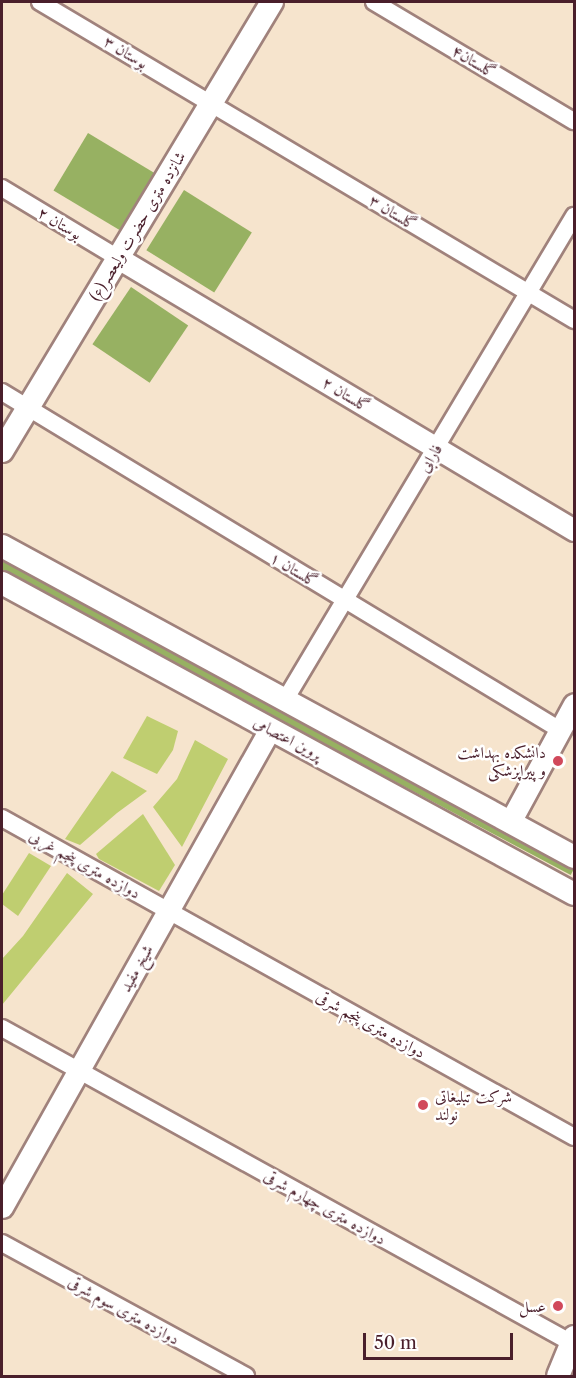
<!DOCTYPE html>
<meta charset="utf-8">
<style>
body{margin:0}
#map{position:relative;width:576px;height:1378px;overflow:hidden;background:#f6e4cd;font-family:"Libre Caslon Text",Amiri,serif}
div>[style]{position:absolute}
.green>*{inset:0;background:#bfce70}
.forest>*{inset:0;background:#97b162;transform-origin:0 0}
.roads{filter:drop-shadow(2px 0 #a0827c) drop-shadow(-2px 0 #a0827c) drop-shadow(0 2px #a0827c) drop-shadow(0 -2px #a0827c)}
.minor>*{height:16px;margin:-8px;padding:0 8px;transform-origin:8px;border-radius:8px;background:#fff}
.tertiary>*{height:21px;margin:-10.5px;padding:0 10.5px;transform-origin:10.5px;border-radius:10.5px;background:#fff}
.secondary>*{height:22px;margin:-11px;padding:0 11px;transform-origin:11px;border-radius:11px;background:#fff}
.dots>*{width:16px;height:16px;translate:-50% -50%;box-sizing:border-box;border:3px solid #fff;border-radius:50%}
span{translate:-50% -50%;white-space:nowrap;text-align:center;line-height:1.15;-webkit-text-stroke:5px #fff;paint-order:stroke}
.street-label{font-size:16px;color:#4a1f2b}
.poi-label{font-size:16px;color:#4a1f2b}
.right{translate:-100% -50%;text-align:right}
.left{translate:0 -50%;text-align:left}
.frame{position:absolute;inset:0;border:3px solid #4a1f2b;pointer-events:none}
.scale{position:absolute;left:363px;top:1333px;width:150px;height:27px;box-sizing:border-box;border:3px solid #4a1f2b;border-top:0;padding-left:8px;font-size:18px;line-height:21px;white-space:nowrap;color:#4a1f2b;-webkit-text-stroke:4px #fff;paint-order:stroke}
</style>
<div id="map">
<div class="green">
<i style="clip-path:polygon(147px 716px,178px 731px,173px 750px,157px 774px,123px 758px)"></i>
<i style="clip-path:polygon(195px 740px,228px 759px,182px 847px,153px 807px,177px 779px)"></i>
<i style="clip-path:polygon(112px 771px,147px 791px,117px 813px,80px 845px,65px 839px)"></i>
<i style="clip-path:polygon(143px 814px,175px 865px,159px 891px,99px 859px,96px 854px)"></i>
<i style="clip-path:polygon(29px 853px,51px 866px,18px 916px,2px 904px,2px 895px)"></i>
<i style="clip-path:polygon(67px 873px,93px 894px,2px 1005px,2px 959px,23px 936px)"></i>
</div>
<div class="forest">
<i style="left:88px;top:133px;width:78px;height:67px;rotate:31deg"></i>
<i style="left:184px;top:190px;width:80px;height:71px;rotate:32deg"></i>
<i style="left:131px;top:287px;width:69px;height:69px;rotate:34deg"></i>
<i style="left:2px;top:558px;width:651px;height:13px;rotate:28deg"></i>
</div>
<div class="roads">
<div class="minor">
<i style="left:40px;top:2px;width:622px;rotate:30.77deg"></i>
<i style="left:374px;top:2px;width:233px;rotate:30.8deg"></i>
<i style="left:2px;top:188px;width:135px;rotate:31.1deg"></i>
<i style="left:2px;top:392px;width:652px;rotate:31.2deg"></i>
<i style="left:285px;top:700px;width:564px;rotate:-59.16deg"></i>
<i style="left:2px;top:818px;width:655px;rotate:29.15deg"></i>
<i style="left:2px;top:1028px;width:651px;rotate:28.93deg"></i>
<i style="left:2px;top:1243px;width:278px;rotate:28.6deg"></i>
</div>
<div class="tertiary">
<i style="left:118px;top:258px;width:531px;rotate:30.82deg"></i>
<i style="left:510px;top:822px;width:134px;rotate:-61.5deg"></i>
<i style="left:2px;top:1207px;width:548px;rotate:-60.72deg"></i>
</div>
<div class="secondary">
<i style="left:2px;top:451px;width:524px;rotate:-58.98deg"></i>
<i style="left:2px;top:546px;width:651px;rotate:28.53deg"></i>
<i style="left:2px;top:583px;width:651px;rotate:28.53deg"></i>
<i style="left:558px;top:1376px;width:42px;rotate:-67.7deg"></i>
</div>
</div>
<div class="dots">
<i style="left:558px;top:761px;background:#d1495b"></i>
<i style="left:423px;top:1105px;background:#d1495b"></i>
<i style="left:558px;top:1306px;background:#d1495b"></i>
</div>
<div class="street-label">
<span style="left:126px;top:52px;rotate:31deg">بوستان ۳</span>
<span style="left:474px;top:61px;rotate:31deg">گلستان۴</span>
<span style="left:393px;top:212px;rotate:31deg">گلستان ۳</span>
<span style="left:60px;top:223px;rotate:31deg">بوستان ۲</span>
<span style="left:137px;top:226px;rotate:-59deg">شانزده متری حضرت ولیعصر(ع)</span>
<span style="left:346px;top:394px;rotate:31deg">گلستان ۲</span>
<span style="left:430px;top:458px;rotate:-59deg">فارابی</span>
<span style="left:294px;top:569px;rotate:31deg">گلستان ۱</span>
<span style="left:288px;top:738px;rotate:28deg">پروین اعتصامی</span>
<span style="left:85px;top:864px;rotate:29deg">دوازده متری پنجم غربی</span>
<span style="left:136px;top:968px;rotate:-61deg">شیخ مفید</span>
<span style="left:371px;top:1024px;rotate:29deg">دوازده متری پنجم شرقی</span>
<span style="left:325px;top:1207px;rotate:29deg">دوازده متری چهارم شرقی</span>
<span style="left:124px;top:1310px;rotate:29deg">دوازده متری سوم شرقی</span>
</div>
<div class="poi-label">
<span class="right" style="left:546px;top:761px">دانشکده بهداشت<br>و پیراپزشکی</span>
<span class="left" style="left:435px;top:1105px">شرکت تبلیغاتی<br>نولند</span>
<span class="right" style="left:546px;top:1306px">عسل</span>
</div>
<div class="frame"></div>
<div class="scale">50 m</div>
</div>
